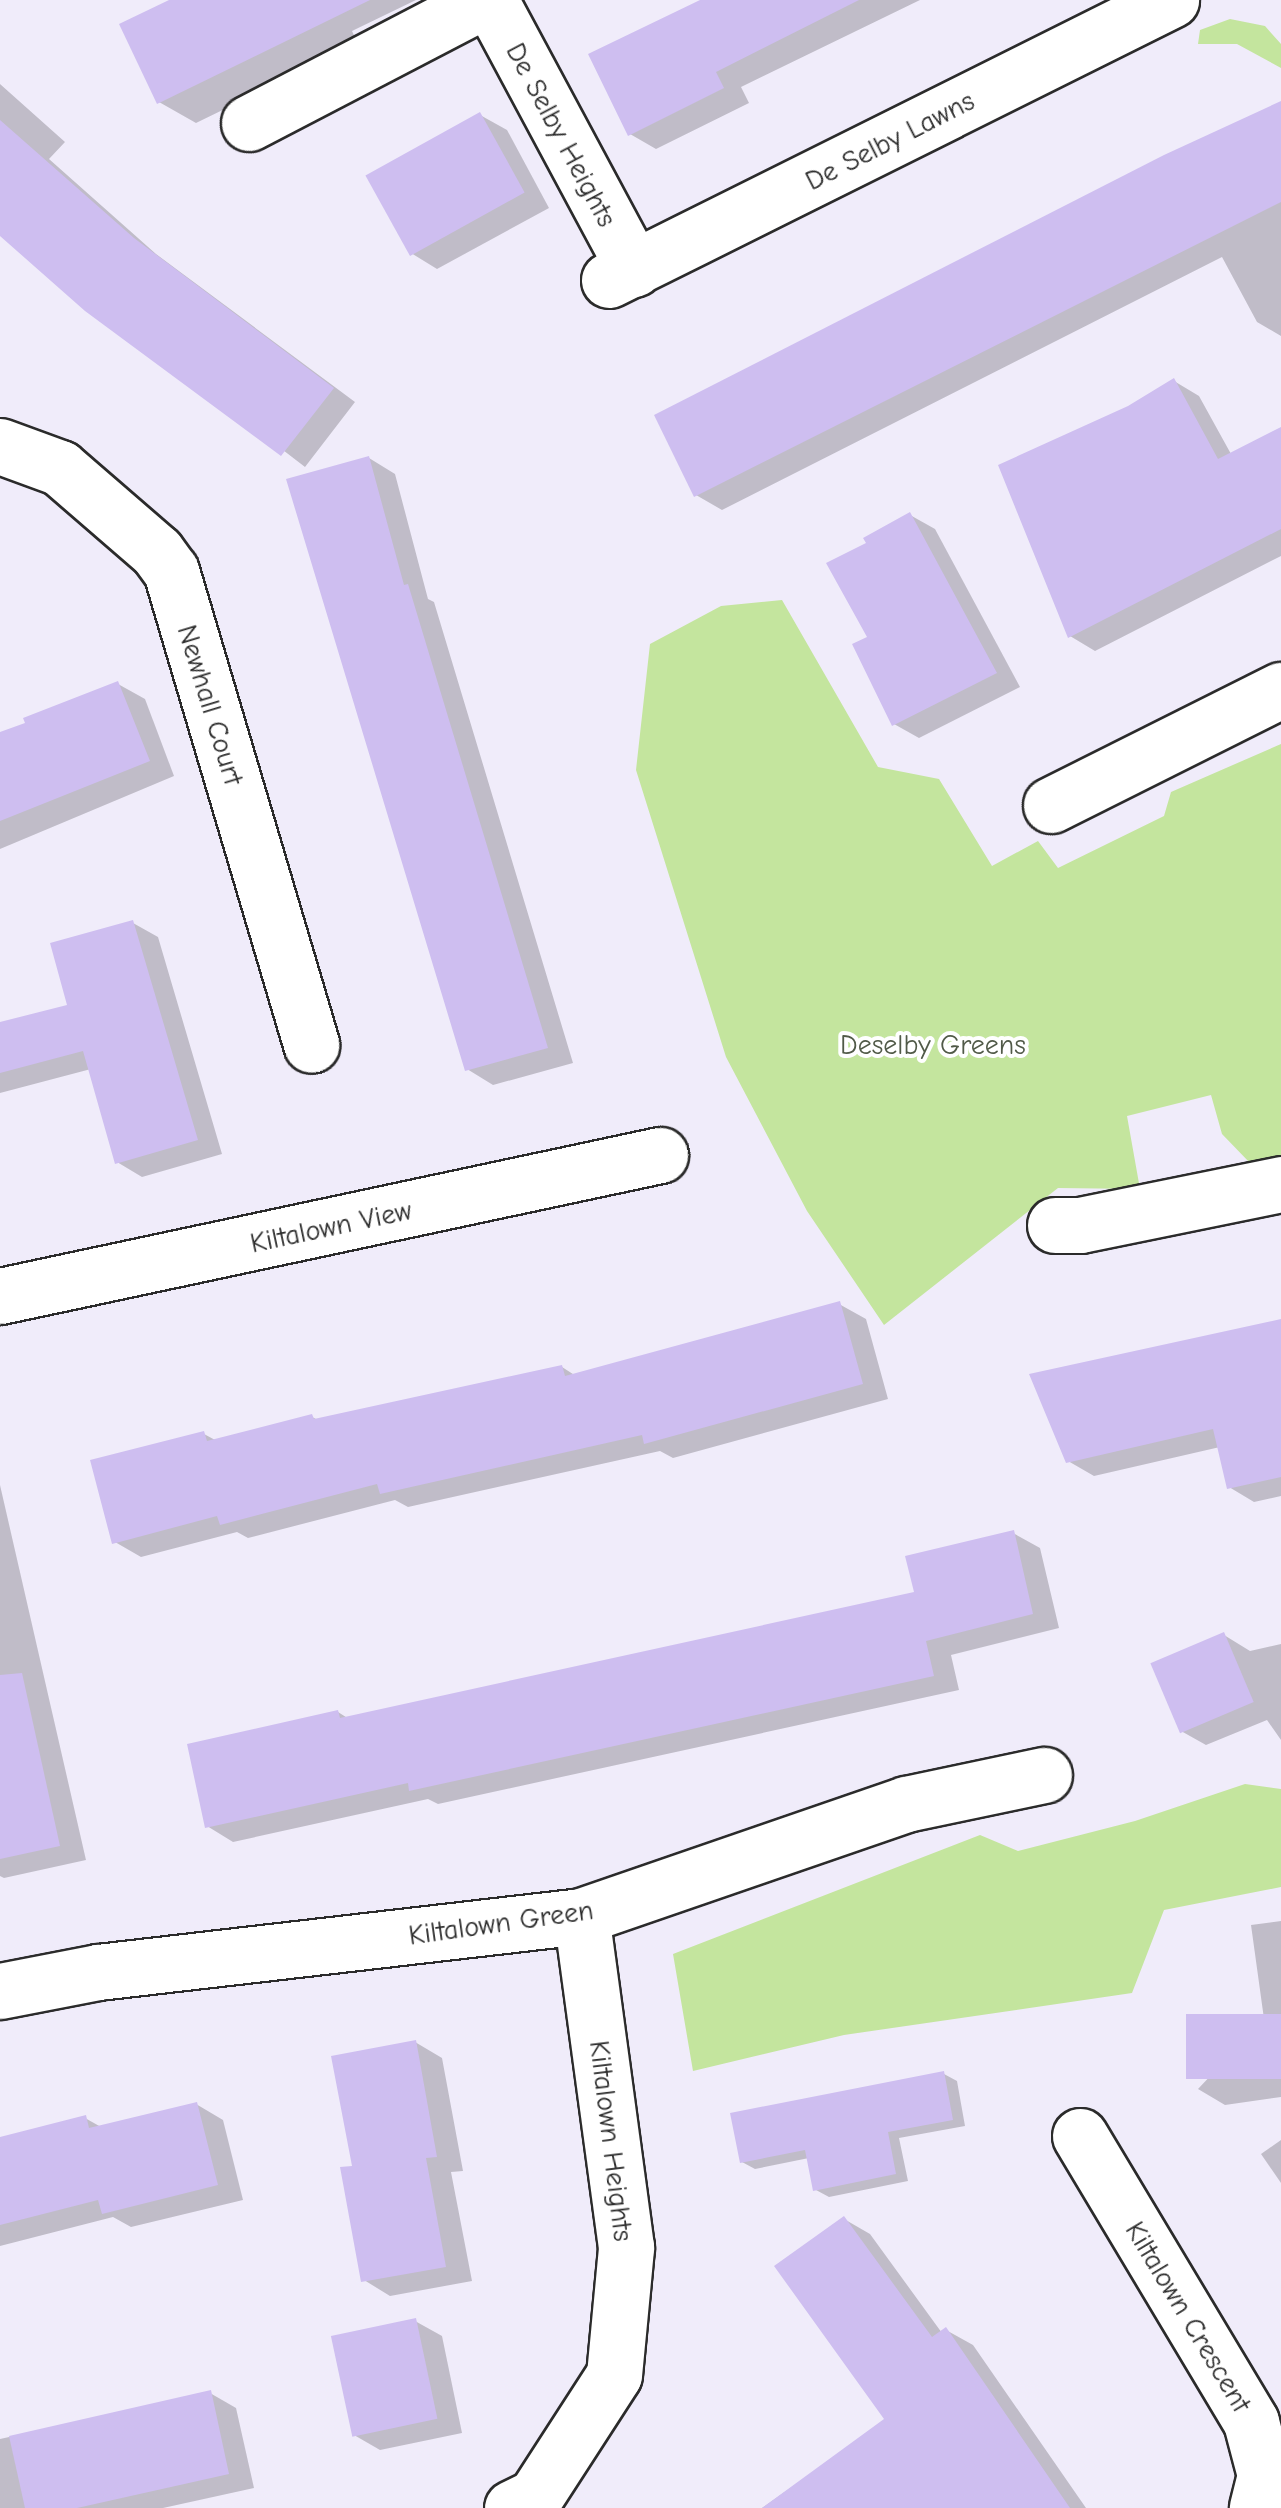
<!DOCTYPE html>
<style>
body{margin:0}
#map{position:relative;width:1281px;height:2508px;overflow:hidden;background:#f0ecfa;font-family:"Comic Neue",sans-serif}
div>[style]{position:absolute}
.green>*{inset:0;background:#c4e59e}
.shadow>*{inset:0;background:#0003}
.building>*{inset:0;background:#cebef0;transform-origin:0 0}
.roads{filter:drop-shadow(2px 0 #2b2b2b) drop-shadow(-2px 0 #2b2b2b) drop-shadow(0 2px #2b2b2b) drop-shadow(0 -2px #2b2b2b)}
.minor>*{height:55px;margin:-27.5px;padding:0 27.5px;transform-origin:27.5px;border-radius:27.5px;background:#fff}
span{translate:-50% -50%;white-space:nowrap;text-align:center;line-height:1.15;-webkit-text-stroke:8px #fff;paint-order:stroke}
.street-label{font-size:28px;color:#2b2b2b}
.park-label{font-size:28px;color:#515a48}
</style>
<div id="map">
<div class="green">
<i style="clip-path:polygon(1230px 19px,1265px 26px,1281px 44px,1281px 68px,1237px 44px,1198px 44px,1200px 30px)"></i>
<i style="clip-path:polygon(782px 600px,878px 767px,939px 779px,992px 866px,1038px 841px,1058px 868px,1164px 816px,1171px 792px,1281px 744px,1281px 1156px,1251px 1164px,1222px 1134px,1211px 1095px,1127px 1116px,1140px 1189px,1058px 1188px,884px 1325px,807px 1211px,726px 1057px,636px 770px,650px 644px,721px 606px)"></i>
<i style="clip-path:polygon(1245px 1784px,1281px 1789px,1281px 1887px,1164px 1910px,1132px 1993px,844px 2035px,693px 2071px,673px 1954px,980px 1835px,1018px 1851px,1135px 1821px)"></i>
</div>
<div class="shadow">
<i style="clip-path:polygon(174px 0,416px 0,352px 31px,358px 44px,196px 123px,159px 102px)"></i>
<i style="clip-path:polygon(705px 0,920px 0,741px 87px,749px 103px,656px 149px,630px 134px)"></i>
<i style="clip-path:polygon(0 84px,65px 142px,49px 159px,156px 254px,355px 402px,305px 467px,0 233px)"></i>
<i style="clip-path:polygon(1281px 114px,1281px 336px,1257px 322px,1222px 257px,722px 510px,696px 495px)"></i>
<i style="clip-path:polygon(480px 115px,507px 130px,549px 208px,437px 269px,411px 253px)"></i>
<i style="clip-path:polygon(1174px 381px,1199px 396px,1231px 454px,1281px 429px,1281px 556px,1095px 651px,1070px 636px,1129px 408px)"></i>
<i style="clip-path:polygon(369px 458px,395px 474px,428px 599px,434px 602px,573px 1063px,493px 1085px,467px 1069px,289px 480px)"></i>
<i style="clip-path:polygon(910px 515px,935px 529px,1020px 687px,919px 738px,894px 724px,870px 638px,869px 544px)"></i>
<i style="clip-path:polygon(118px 684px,145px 699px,174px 776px,0 849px,0 735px)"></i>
<i style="clip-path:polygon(133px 923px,158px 937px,222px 1154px,142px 1177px,117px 1162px,91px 1069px,0 1093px,0 1025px,70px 1006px)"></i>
<i style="clip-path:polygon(839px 1304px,866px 1319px,888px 1399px,673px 1458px,660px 1451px,408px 1507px,395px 1500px,248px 1538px,237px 1532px,141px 1557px,115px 1542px,204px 1434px,217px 1441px,312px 1417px,318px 1420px,562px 1367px,576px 1376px)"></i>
<i style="clip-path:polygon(1281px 1320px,1281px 1496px,1254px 1502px,1229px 1487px,1220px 1447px,1094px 1476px,1068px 1461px)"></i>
<i style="clip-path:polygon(0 1485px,86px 1860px,4px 1878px,0 1876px)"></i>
<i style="clip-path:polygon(1013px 1533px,1040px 1548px,1059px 1628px,951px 1655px,959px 1690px,438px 1804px,428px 1799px,233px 1842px,207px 1826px,338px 1712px,349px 1719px,917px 1594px)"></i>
<i style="clip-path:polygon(1224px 1635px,1250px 1651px,1281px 1644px,1281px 1740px,1267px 1720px,1206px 1745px,1181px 1731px)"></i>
<i style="clip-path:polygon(1281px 1921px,1281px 2097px,1225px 2105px,1198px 2089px,1264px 2019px,1251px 1925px)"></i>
<i style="clip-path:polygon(415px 2042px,442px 2058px,463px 2171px,451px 2172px,472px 2281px,390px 2296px,364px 2280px,355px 2168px)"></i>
<i style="clip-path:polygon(944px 2074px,957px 2081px,965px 2126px,899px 2138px,908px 2181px,829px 2197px,816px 2190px,809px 2158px,755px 2169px,742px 2162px)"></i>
<i style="clip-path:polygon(196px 2104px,223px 2120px,243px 2200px,131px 2227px,113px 2217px,0 2246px,0 2140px,85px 2118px,101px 2127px)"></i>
<i style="clip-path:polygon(1281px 2140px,1281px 2183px,1261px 2154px)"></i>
<i style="clip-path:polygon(844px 2219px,870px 2234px,942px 2333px,946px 2330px,973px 2345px,1086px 2508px,762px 2508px,887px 2420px)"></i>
<i style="clip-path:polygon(415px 2321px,442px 2336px,462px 2433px,380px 2450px,354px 2435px)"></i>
<i style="clip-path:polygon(210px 2393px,236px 2408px,254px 2488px,163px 2508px,0 2508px,0 2439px)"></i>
</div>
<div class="building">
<i style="clip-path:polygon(169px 0,370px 0,157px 104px,119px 24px)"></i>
<i style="clip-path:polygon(700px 0,859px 0,716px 72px,724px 88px,628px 136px,588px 54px)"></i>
<i style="clip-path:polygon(1281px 101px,1281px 202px,694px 497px,654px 415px,1164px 155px)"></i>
<i style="left:480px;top:112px;width:92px;height:131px;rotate:61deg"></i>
<i style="clip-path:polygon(0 120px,134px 238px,334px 388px,281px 456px,85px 311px,0 236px)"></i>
<i style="clip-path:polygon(1174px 378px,1218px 459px,1281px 427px,1281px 529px,1068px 638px,998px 465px,1128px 406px)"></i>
<i style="clip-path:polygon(369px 456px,404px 585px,408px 584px,548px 1048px,465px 1071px,286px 479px)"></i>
<i style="clip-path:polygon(910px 512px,997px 673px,892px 726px,852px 644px,867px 637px,826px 563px,866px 543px,863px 538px)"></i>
<i style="clip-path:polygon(118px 681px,150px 761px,0 821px,0 732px,25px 723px,23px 718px)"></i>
<i style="clip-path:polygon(133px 920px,198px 1140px,115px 1164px,83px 1051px,0 1073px,0 1022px,67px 1005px,50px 943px)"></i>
<i style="clip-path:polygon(840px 1301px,863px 1384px,644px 1444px,642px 1435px,380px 1494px,377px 1484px,220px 1525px,217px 1516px,112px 1544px,90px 1460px,204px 1431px,207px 1441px,312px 1414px,314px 1419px,562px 1365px,565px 1376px)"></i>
<i style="clip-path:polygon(1281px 1319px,1281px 1477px,1227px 1489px,1213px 1429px,1066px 1463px,1029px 1374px)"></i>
<i style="clip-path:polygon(1014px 1530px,1033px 1614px,926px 1641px,934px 1676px,409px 1791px,408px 1783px,205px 1828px,187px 1744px,338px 1710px,340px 1718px,914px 1592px,905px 1556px)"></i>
<i style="left:1224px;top:1632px;width:76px;height:80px;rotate:67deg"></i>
<i style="clip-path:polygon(22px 1673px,60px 1846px,0 1859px,0 1675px)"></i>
<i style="left:1281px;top:2014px;width:65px;height:95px;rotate:90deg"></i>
<i style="clip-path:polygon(416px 2040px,437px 2157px,426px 2158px,446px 2267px,361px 2282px,340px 2167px,352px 2166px,331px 2056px)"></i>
<i style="clip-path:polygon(944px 2071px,953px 2120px,888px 2132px,896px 2174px,813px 2191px,805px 2150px,740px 2163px,730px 2113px)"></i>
<i style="clip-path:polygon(197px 2102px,218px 2185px,102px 2214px,98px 2200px,0 2225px,0 2137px,86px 2115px,89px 2128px)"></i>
<i style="clip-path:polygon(844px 2216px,932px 2337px,946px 2327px,1070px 2508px,762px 2508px,884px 2419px,774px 2266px)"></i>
<i style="left:416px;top:2318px;width:103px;height:87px;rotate:78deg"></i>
<i style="clip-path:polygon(211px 2390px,229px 2474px,77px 2508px,25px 2508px,9px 2436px)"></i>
</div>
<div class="roads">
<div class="minor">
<i style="left:490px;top:0;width:305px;rotate:61.8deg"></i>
<i style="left:249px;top:123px;width:266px;rotate:-27.5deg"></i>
<i style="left:609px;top:280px;width:628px;rotate:-26.48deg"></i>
<i style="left:0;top:446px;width:64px;rotate:20.1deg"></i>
<i style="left:60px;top:468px;width:128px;rotate:40.9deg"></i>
<i style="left:157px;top:552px;width:24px;rotate:54deg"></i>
<i style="left:171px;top:571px;width:494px;rotate:73.5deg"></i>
<i style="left:1051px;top:805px;width:257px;rotate:-26.6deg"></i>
<i style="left:1055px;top:1225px;width:25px"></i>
<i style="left:1080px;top:1225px;width:205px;rotate:-11.5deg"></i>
<i style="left:0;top:1296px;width:675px;rotate:-12.06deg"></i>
<i style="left:0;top:1991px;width:100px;rotate:-11deg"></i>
<i style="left:98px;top:1972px;width:486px;rotate:-6.6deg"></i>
<i style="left:581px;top:1916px;width:344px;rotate:-19deg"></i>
<i style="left:906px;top:1804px;width:141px;rotate:-11.9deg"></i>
<i style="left:1080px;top:2136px;width:333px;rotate:59.1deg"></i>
<i style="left:1251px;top:2422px;width:55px;rotate:75.2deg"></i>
<i style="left:1265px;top:2475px;width:34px;rotate:104deg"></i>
<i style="left:512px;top:2508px;width:25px;rotate:-26deg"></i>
<i style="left:535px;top:2497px;width:145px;rotate:-57.1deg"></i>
<i style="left:614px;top:2375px;width:129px;rotate:-84.6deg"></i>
<i style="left:626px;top:2247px;width:334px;rotate:-97.7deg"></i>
</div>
</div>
<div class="street-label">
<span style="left:561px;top:135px;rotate:62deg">De Selby Heights</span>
<span style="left:890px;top:141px;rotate:-27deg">De Selby Lawns</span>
<span style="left:210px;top:705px;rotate:73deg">Newhall Court</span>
<span style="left:331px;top:1227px;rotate:-12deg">Kiltalown View</span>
<span style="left:501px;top:1923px;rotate:-8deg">Kiltalown Green</span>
<span style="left:611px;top:2141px;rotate:83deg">Kiltalown Heights</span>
<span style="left:1188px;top:2317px;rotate:59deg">Kiltalown Crescent</span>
</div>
<div class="park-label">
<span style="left:933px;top:1045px">Deselby Greens</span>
</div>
</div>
